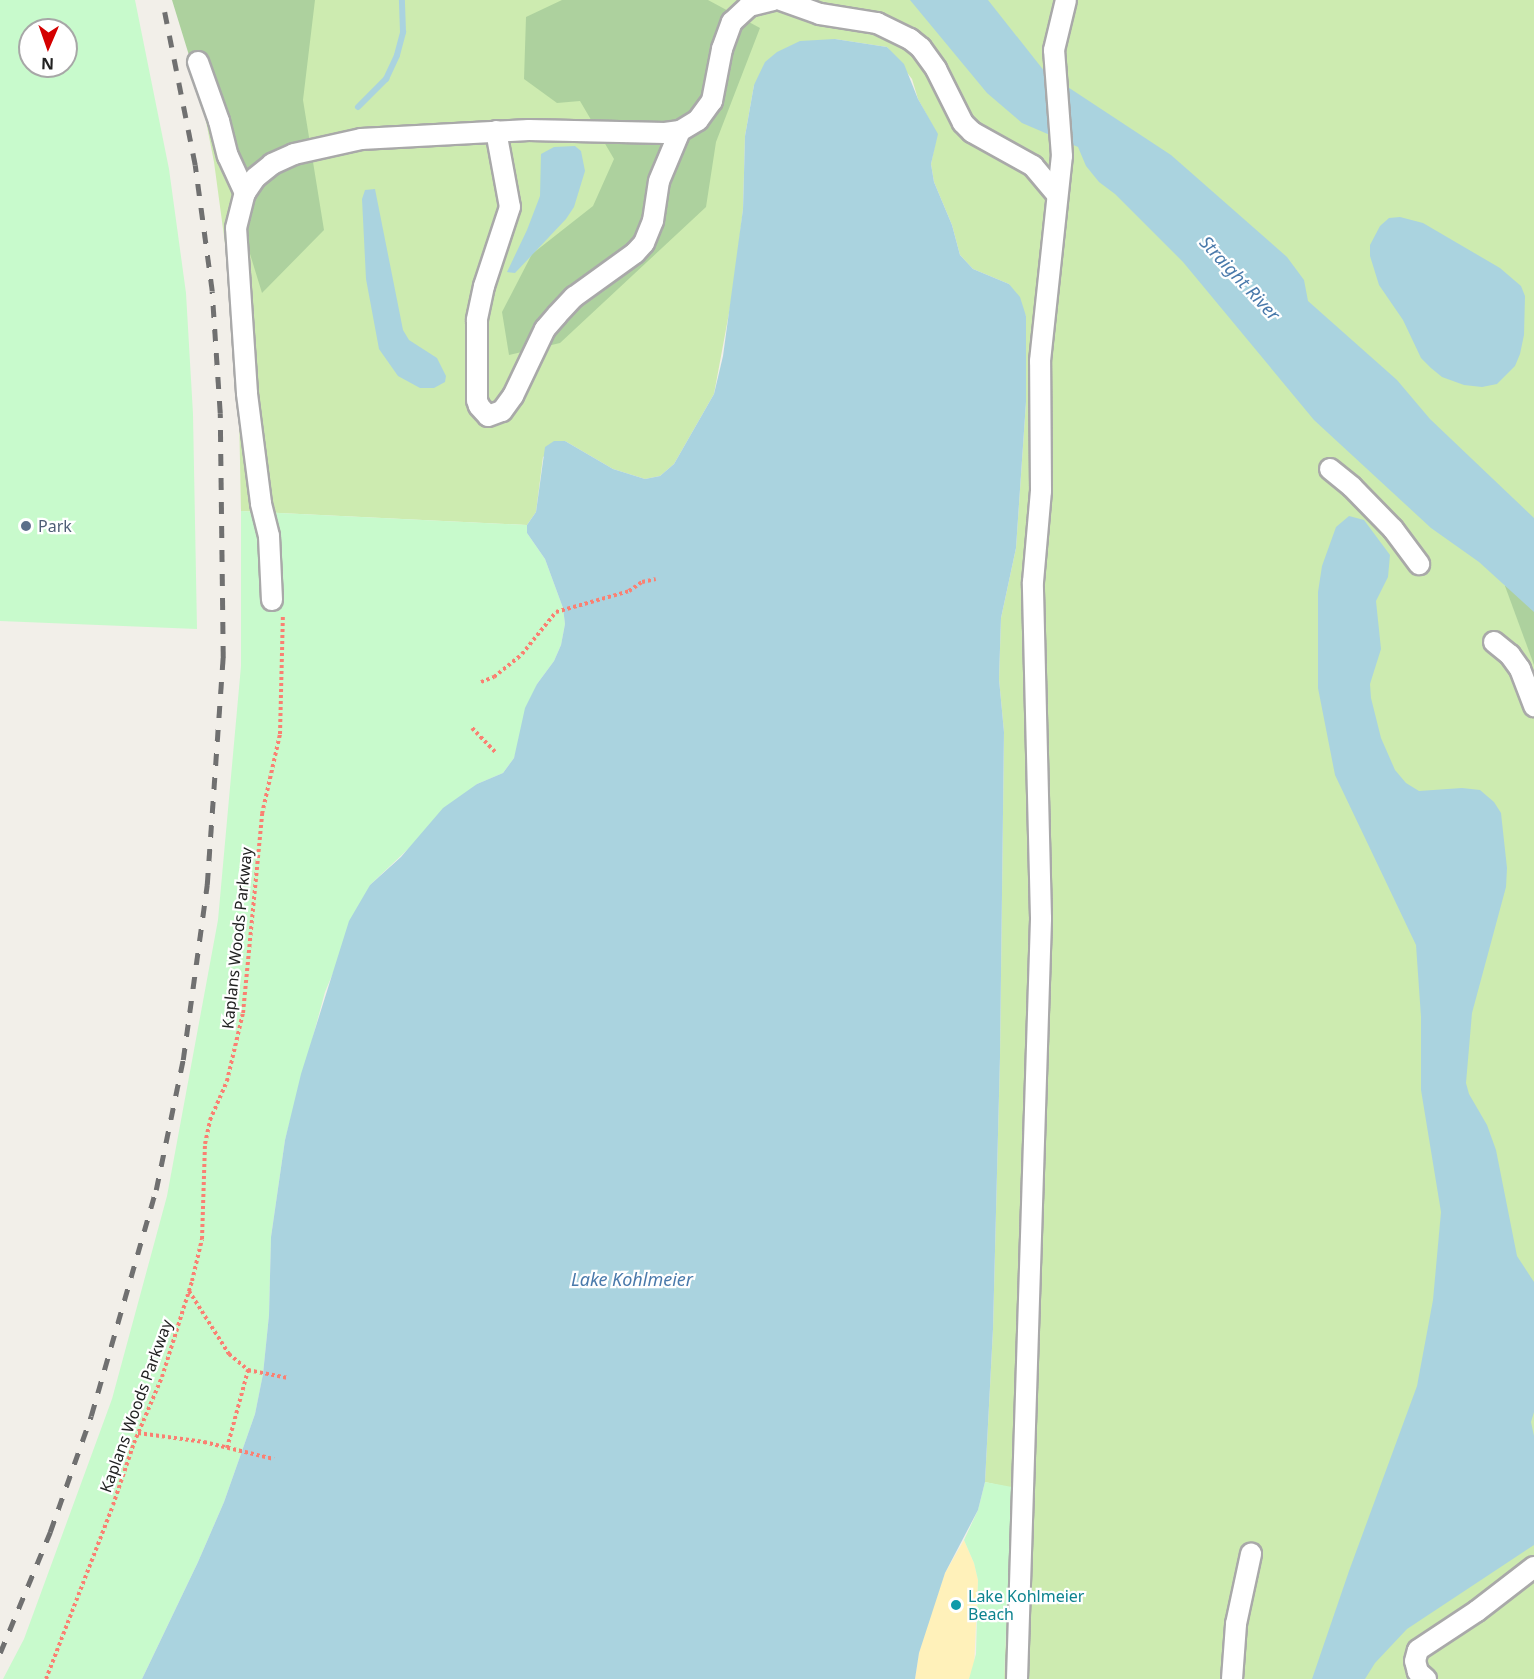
<!DOCTYPE html>
<style>
body{margin:0}
#map{position:relative;width:1534px;height:1679px;overflow:hidden;background:#f2efe9;font-family:"Noto Sans",sans-serif}
div>[style]{position:absolute}
.grass>*{inset:0;background:#cdebb0}
.forest>*{inset:0;background:#add19e}
.sand>*{inset:0;background:#fff1ba}
.park>*{inset:0;background:#c8facc}
.water>*{inset:0;background:#aad3df}
.stream>*{height:6px;margin:-3px;padding:0 3px;transform-origin:3px;border-radius:3px;background:#aad3df}
.path>*{height:4px;margin-top:-2px;transform-origin:0;background:repeating-linear-gradient(90deg,#fa8072 0 3px,transparent 0 6px)}
.roads{filter:drop-shadow(2px 0 #a9a9a9) drop-shadow(-2px 0 #a9a9a9) drop-shadow(0 2px #a9a9a9) drop-shadow(0 -2px #a9a9a9)}
.minor>*{height:20px;margin:-10px;padding:0 10px;transform-origin:10px;border-radius:10px;background:#fff}
.rail>*{height:4.5px;margin-top:-2.25px;transform-origin:0;background:repeating-linear-gradient(90deg,#707070 0 12px,transparent 0 24px)}
.dots>*{width:16px;height:16px;translate:-50% -50%;box-sizing:border-box;border:3px solid #fff;border-radius:50%}
span{translate:-50% -50%;white-space:nowrap;text-align:center;line-height:1.15;-webkit-text-stroke:4.5px #fff;paint-order:stroke}
.service-label{font-size:16px;color:#4e5e75}
.left{translate:0 -50%;text-align:left}
.street-label{font-size:16px;color:#222}
.culture-label{font-size:16px;color:#0d838f}
.water-label{font-size:18px;color:#4a7aab;font-style:italic}
.north{position:absolute;left:18px;top:18px;width:60px;height:60px;box-sizing:border-box;background:#fff;border:2px solid #a7a7a7;border-radius:50%;rotate:182deg;font-size:16px;font-weight:700;line-height:24px;text-align:center;color:#222}
.north::after{content:'';display:block;margin:auto;width:21px;height:27px;background:#d40000;clip-path:polygon(50% 0,100% 100%,50% 72%,0 100%)}
</style>
<div id="map">
<div class="grass">
<i style="clip-path:polygon(182px 0,1534px 0,1534px 1679px,1004px 1679px,1012px 1488px,985px 1482px,993px 1329px,1000px 1057px,1004px 732px,999px 679px,1001px 618px,1016px 548px,1026px 402px,1026px 316px,1009px 284px,973px 269px,960px 255px,952px 225px,934px 182px,931px 164px,937px 134px,918px 99px,912px 79px,887px 47px,835px 39px,754px 85px,745px 136px,743px 209px,734px 286px,714px 394px,674px 464px,660px 476px,645px 479px,613px 469px,565px 441px,543px 457px,536px 512px,527px 525px,241px 511px,239px 412px,231px 288px,214px 162px)"></i>
</div>
<div class="forest">
<i style="clip-path:polygon(172px 0,315px 0,303px 100px,324px 230px,262px 293px)"></i>
<i style="clip-path:polygon(562px 0,708px 0,760px 28px,716px 142px,706px 207px,560px 343px,509px 355px,502px 312px,532px 254px,593px 206px,614px 159px,580px 101px,557px 103px,524px 79px,526px 17px)"></i>
<i style="clip-path:polygon(1534px 548px,1534px 665px,1505px 586px,1525px 550px)"></i>
</div>
<div class="sand">
<i style="clip-path:polygon(964px 1540px,974px 1563px,978px 1580px,974px 1668px,969px 1679px,915px 1679px,919px 1653px,929px 1619px,945px 1573px)"></i>
</div>
<div class="park">
<i style="clip-path:polygon(evenodd,0 0,135px 0,169px 169px,186px 293px,193px 414px,197px 629px,0 621px,0 0,30px 30px,66px 30px,66px 66px,30px 66px,30px 30px)"></i>
<i style="clip-path:polygon(241px 511px,527px 525px,527px 533px,545px 559px,563px 608px,565px 624px,561px 645px,554px 661px,537px 684px,514px 758px,503px 773px,477px 784px,370px 885px,325px 992px,285px 1140px,271px 1237px,269px 1315px,263px 1374px,255px 1414px,224px 1502px,198px 1562px,142px 1679px,3px 1679px,24px 1639px,112px 1399px,167px 1196px,218px 920px,241px 666px)"></i>
<i style="clip-path:polygon(985px 1482px,1012px 1487px,1004px 1679px,969px 1679px,976px 1654px,978px 1580px,974px 1563px,964px 1540px,978px 1510px)"></i>
</div>
<div class="water">
<i style="clip-path:polygon(910px 0,988px 0,1045px 72px,1171px 155px,1287px 257px,1304px 280px,1308px 301px,1397px 380px,1430px 419px,1534px 518px,1534px 612px,1479px 562px,1431px 528px,1314px 420px,1183px 262px,1115px 194px,1099px 182px,1086px 166px,1078px 147px,1022px 123px,987px 93px)"></i>
<i style="clip-path:polygon(835px 39px,887px 47px,904px 64px,918px 99px,938px 134px,931px 164px,934px 182px,952px 225px,960px 255px,973px 269px,1009px 284px,1020px 297px,1026px 316px,1026px 402px,1016px 548px,1001px 618px,999px 679px,1004px 732px,1000px 1057px,993px 1329px,985px 1482px,978px 1510px,945px 1573px,919px 1653px,915px 1679px,142px 1679px,198px 1562px,224px 1502px,255px 1414px,263px 1374px,269px 1315px,271px 1237px,285px 1140px,301px 1074px,349px 921px,370px 885px,401px 857px,443px 808px,477px 784px,503px 773px,514px 758px,525px 708px,537px 684px,554px 661px,561px 645px,565px 624px,563px 608px,545px 559px,527px 533px,527px 525px,536px 512px,545px 447px,554px 441px,565px 441px,613px 469px,645px 479px,660px 476px,674px 464px,714px 394px,723px 356px,743px 209px,745px 136px,754px 85px,765px 62px,777px 52px,800px 41px)"></i>
<i style="clip-path:polygon(575px 146px,581px 151px,585px 171px,574px 207px,566px 219px,515px 273px,507px 272px,527px 230px,540px 196px,541px 154px,554px 147px)"></i>
<i style="clip-path:polygon(375px 189px,403px 330px,409px 340px,437px 358px,446px 376px,445px 382px,434px 388px,420px 388px,398px 376px,379px 349px,366px 279px,362px 199px,365px 190px)"></i>
<i style="clip-path:polygon(1400px 217px,1423px 223px,1500px 268px,1521px 286px,1525px 296px,1524px 335px,1520px 354px,1515px 366px,1497px 384px,1482px 387px,1464px 385px,1442px 377px,1431px 368px,1421px 358px,1403px 320px,1379px 285px,1370px 256px,1370px 245px,1380px 226px,1389px 218px)"></i>
<i style="clip-path:polygon(1349px 516px,1364px 520px,1390px 555px,1388px 577px,1376px 601px,1381px 649px,1370px 684px,1371px 698px,1381px 738px,1395px 770px,1406px 783px,1419px 791px,1462px 788px,1480px 790px,1494px 802px,1501px 813px,1507px 868px,1506px 887px,1472px 1013px,1466px 1083px,1469px 1094px,1487px 1125px,1496px 1150px,1517px 1256px,1534px 1282px,1534px 1412px,1531px 1422px,1534px 1436px,1534px 1545px,1407px 1629px,1375px 1663px,1365px 1679px,1312px 1679px,1349px 1571px,1417px 1386px,1433px 1300px,1441px 1212px,1421px 1090px,1421px 1017px,1416px 945px,1335px 775px,1318px 688px,1318px 592px,1322px 566px,1336px 527px)"></i>
</div>
<div class="stream">
<i style="left:358px;top:107px;width:40px;rotate:-45deg"></i>
<i style="left:386px;top:79px;width:26px;rotate:-65deg"></i>
<i style="left:397px;top:55px;width:24px;rotate:-75deg"></i>
<i style="left:403px;top:32px;width:32px;rotate:-92deg"></i>
</div>
<div class="path">
<i style="left:481px;top:682px;width:14px;rotate:-21deg"></i>
<i style="left:494px;top:677px;width:36px;rotate:-39deg"></i>
<i style="left:522px;top:654px;width:54px;rotate:-51deg"></i>
<i style="left:556px;top:612px;width:76px;rotate:-16deg"></i>
<i style="left:629px;top:591px;width:16px;rotate:-35deg"></i>
<i style="left:642px;top:582px;width:14px;rotate:-12deg"></i>
<i style="left:472px;top:728px;width:35px;rotate:46deg"></i>
<i style="left:189px;top:1291px;width:75px;rotate:57.6deg"></i>
<i style="left:229px;top:1354px;width:25px;rotate:40deg"></i>
<i style="left:248px;top:1370px;width:41px;rotate:11.3deg"></i>
<i style="left:138px;top:1433px;width:67px;rotate:7.8deg"></i>
<i style="left:204px;top:1442px;width:72px;rotate:13.7deg"></i>
<i style="left:227px;top:1448px;width:81px;rotate:-74.9deg"></i>
<i style="left:46px;top:1679px;width:186px;rotate:-68.9deg"></i>
<i style="left:113px;top:1505px;width:65px;rotate:-71.3deg"></i>
<i style="left:134px;top:1443px;width:72px;rotate:-67deg"></i>
<i style="left:162px;top:1377px;width:101px;rotate:-72.6deg"></i>
<i style="left:192px;top:1281px;width:43px;rotate:-76.6deg"></i>
<i style="left:202px;top:1239px;width:95px;rotate:-88.2deg"></i>
<i style="left:205px;top:1144px;width:25px;rotate:-78deg"></i>
<i style="left:210px;top:1120px;width:43px;rotate:-66.4deg"></i>
<i style="left:227px;top:1081px;width:70px;rotate:-76.8deg"></i>
<i style="left:243px;top:1013px;width:200px;rotate:-84.5deg"></i>
<i style="left:262px;top:814px;width:82px;rotate:-77.3deg"></i>
<i style="left:280px;top:734px;width:119px;rotate:-88.6deg"></i>
</div>
<div class="roads">
<div class="minor">
<i style="left:781px;top:0;width:41px;rotate:19.7deg"></i>
<i style="left:820px;top:14px;width:58px;rotate:9deg"></i>
<i style="left:877px;top:23px;width:37px;rotate:26deg"></i>
<i style="left:910px;top:39px;width:14px;rotate:39deg"></i>
<i style="left:921px;top:48px;width:26px;rotate:54deg"></i>
<i style="left:936px;top:69px;width:60px;rotate:63.4deg"></i>
<i style="left:963px;top:123px;width:13px;rotate:45deg"></i>
<i style="left:972px;top:132px;width:70px;rotate:29.1deg"></i>
<i style="left:1033px;top:166px;width:35px;rotate:50deg"></i>
<i style="left:198px;top:62px;width:63px;rotate:70.4deg"></i>
<i style="left:219px;top:121px;width:36px;rotate:76deg"></i>
<i style="left:228px;top:156px;width:41px;rotate:65.3deg"></i>
<i style="left:496px;top:131px;width:77px;rotate:79.6deg"></i>
<i style="left:510px;top:207px;width:83px;rotate:108.2deg"></i>
<i style="left:484px;top:286px;width:35px;rotate:102deg"></i>
<i style="left:477px;top:320px;width:80px;rotate:90deg"></i>
<i style="left:477px;top:400px;width:6px;rotate:72deg"></i>
<i style="left:479px;top:406px;width:13px;rotate:48deg"></i>
<i style="left:488px;top:416px;width:15px;rotate:-20deg"></i>
<i style="left:502px;top:411px;width:19px;rotate:-54deg"></i>
<i style="left:513px;top:396px;width:74px;rotate:-64.5deg"></i>
<i style="left:545px;top:329px;width:18px;rotate:-49deg"></i>
<i style="left:557px;top:315px;width:25px;rotate:-47deg"></i>
<i style="left:574px;top:297px;width:75px;rotate:-35.8deg"></i>
<i style="left:635px;top:253px;width:13px;rotate:-48deg"></i>
<i style="left:644px;top:243px;width:24px;rotate:-68deg"></i>
<i style="left:653px;top:221px;width:40px;rotate:-81.5deg"></i>
<i style="left:659px;top:181px;width:54px;rotate:-67.2deg"></i>
<i style="left:1330px;top:469px;width:28px;rotate:39deg"></i>
<i style="left:1352px;top:487px;width:59px;rotate:45.7deg"></i>
<i style="left:1393px;top:529px;width:44px;rotate:53.4deg"></i>
<i style="left:272px;top:600px;width:64px;rotate:-92.7deg"></i>
<i style="left:269px;top:536px;width:34px;rotate:-104deg"></i>
<i style="left:261px;top:503px;width:111px;rotate:-97.3deg"></i>
<i style="left:247px;top:393px;width:165px;rotate:-93.8deg"></i>
<i style="left:236px;top:228px;width:36px;rotate:-76deg"></i>
<i style="left:245px;top:193px;width:18px;rotate:-56deg"></i>
<i style="left:255px;top:178px;width:22px;rotate:-39deg"></i>
<i style="left:272px;top:164px;width:24px;rotate:-24deg"></i>
<i style="left:294px;top:154px;width:69px;rotate:-12.6deg"></i>
<i style="left:361px;top:139px;width:168px;rotate:-3.1deg"></i>
<i style="left:529px;top:130px;width:136px;rotate:1.3deg"></i>
<i style="left:665px;top:133px;width:15px;rotate:-8deg"></i>
<i style="left:680px;top:131px;width:21px;rotate:-31deg"></i>
<i style="left:698px;top:120px;width:24px;rotate:-54deg"></i>
<i style="left:712px;top:101px;width:53px;rotate:-79.1deg"></i>
<i style="left:722px;top:49px;width:29px;rotate:-70deg"></i>
<i style="left:732px;top:22px;width:23px;rotate:-43deg"></i>
<i style="left:749px;top:6px;width:25px;rotate:-14deg"></i>
<i style="left:1494px;top:642px;width:21px;rotate:39deg"></i>
<i style="left:1510px;top:655px;width:17px;rotate:54deg"></i>
<i style="left:1520px;top:669px;width:40px;rotate:69deg"></i>
<i style="left:1017px;top:1679px;width:761px;rotate:-88.19deg"></i>
<i style="left:1041px;top:918px;width:336px;rotate:-91.4deg"></i>
<i style="left:1033px;top:582px;width:91px;rotate:-85deg"></i>
<i style="left:1041px;top:491px;width:130px;rotate:-90.4deg"></i>
<i style="left:1040px;top:361px;width:206px;rotate:-83.9deg"></i>
<i style="left:1062px;top:156px;width:106px;rotate:-94.3deg"></i>
<i style="left:1054px;top:50px;width:51px;rotate:-76.5deg"></i>
<i style="left:1232px;top:1679px;width:55px;rotate:-85.8deg"></i>
<i style="left:1236px;top:1624px;width:72px;rotate:-77.9deg"></i>
<i style="left:1426px;top:1679px;width:11px;rotate:-139deg"></i>
<i style="left:1418px;top:1672px;width:11px;rotate:-105deg"></i>
<i style="left:1415px;top:1661px;width:11px;rotate:-75deg"></i>
<i style="left:1418px;top:1650px;width:71px;rotate:-33.5deg"></i>
<i style="left:1477px;top:1611px;width:72px;rotate:-37.7deg"></i>
</div>
</div>
<div class="rail">
<i style="left:0;top:1653px;width:131px;rotate:-67.5deg"></i>
<i style="left:50px;top:1532px;width:123px;rotate:-70.5deg"></i>
<i style="left:91px;top:1416px;width:235px;rotate:-74deg"></i>
<i style="left:156px;top:1190px;width:133px;rotate:-78.3deg"></i>
<i style="left:183px;top:1060px;width:177px;rotate:-82.2deg"></i>
<i style="left:207px;top:885px;width:228px;rotate:-86deg"></i>
<i style="left:223px;top:658px;width:245px;rotate:-90.7deg"></i>
<i style="left:220px;top:413px;width:122px;rotate:-93.8deg"></i>
<i style="left:212px;top:291px;width:127px;rotate:-97.7deg"></i>
<i style="left:195px;top:165px;width:168px;rotate:-101.3deg"></i>
</div>
<div class="dots">
<i style="left:26px;top:526px;background:#5c6f8a"></i>
<i style="left:956px;top:1605px;background:#0f9aa8"></i>
</div>
<div class="service-label">
<span class="left" style="left:38px;top:526px">Park</span>
</div>
<div class="street-label">
<span style="left:237px;top:938px;rotate:-84deg">Kaplans Woods Parkway</span>
<span style="left:136px;top:1406px;rotate:-70deg">Kaplans Woods Parkway</span>
</div>
<div class="culture-label">
<span class="left" style="left:968px;top:1605px">Lake Kohlmeier<br>Beach</span>
</div>
<div class="water-label">
<span style="left:1240px;top:278px;rotate:47deg">Straight River</span>
<span style="left:632px;top:1279px">Lake Kohlmeier</span>
</div>
<div class="north">N</div>
</div>
